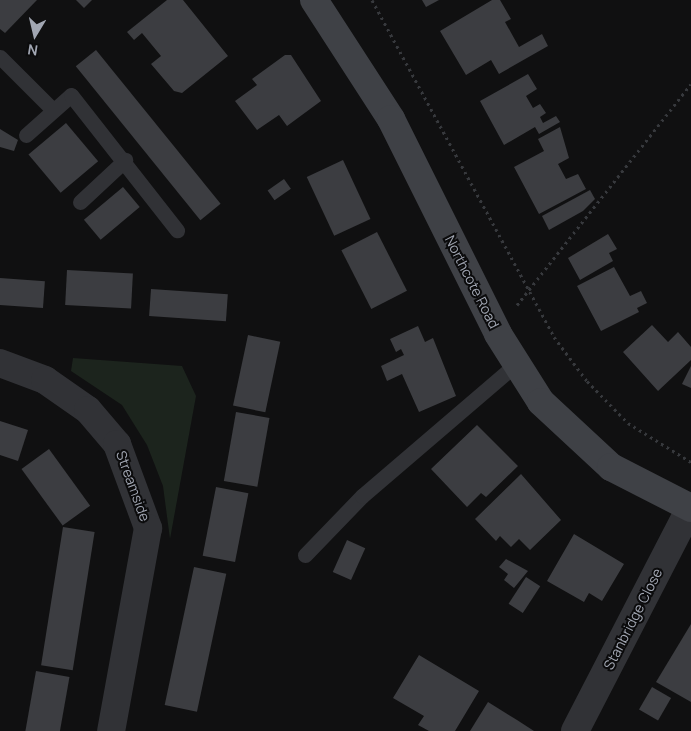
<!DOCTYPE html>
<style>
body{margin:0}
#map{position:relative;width:691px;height:731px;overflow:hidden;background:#101011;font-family:Manrope,sans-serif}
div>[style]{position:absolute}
.green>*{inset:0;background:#1c241d}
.building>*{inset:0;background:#3c3d41;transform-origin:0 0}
.path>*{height:3px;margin-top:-1.5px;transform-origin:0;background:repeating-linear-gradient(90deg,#37393d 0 2.5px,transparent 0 6.5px)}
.lane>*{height:15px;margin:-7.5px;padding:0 7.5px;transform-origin:7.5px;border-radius:7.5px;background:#313236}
.street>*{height:28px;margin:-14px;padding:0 14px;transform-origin:14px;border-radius:14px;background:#313236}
.secondary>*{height:28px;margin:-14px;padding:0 14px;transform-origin:14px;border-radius:14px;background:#3f4146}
span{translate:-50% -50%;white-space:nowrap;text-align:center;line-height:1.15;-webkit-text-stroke:4px #0b0b0c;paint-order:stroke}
.street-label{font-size:14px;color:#a1a6b2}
.north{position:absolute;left:10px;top:10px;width:50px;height:50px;-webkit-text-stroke:4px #0b0b0c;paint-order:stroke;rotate:189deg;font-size:14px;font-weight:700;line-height:20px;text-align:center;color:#a1a6b2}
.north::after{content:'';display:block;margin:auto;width:18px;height:22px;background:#a1a6b2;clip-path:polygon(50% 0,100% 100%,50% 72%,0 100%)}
</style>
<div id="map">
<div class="green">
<i style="clip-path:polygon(73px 358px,182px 366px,196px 396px,170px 539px,163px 486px,147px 445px,122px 405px,71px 371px)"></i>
</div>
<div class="building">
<i style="clip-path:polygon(0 0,37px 0,5px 33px,0 29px)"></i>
<i style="clip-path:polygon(76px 0,92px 0,84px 8px)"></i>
<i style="clip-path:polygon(167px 0,183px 0,228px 56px,182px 93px,174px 91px,151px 64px,161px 56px,142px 33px,134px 40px,127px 32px)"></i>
<i style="clip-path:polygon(422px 0,439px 0,426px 7px)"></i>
<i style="clip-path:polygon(492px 0,500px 0,511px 19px,505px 22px,519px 47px,542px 34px,548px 46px,499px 74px,491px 60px,466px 75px,440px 31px)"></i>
<i style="left:96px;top:50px;width:198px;height:26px;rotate:51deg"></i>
<i style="clip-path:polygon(285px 55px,291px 55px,321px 101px,287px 126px,279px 115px,257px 130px,235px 101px,257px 85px,252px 79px)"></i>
<i style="clip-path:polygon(528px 74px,537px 89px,526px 96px,533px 108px,540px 104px,546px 113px,540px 117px,543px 123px,556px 116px,560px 122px,539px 134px,535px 127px,504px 145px,480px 101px)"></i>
<i style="left:66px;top:123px;width:50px;height:49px;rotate:50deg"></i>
<i style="clip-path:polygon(560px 127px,569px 158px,558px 164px,566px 179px,578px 174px,586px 189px,539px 214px,514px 167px,544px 151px,538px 139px)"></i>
<i style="clip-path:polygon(0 129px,18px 140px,14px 151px,0 147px)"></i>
<i style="left:343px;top:160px;width:65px;height:40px;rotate:65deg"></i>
<i style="left:284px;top:179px;width:12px;height:20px;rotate:55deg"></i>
<i style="left:123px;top:187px;width:26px;height:51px;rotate:50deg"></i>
<i style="clip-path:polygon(590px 190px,595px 199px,583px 211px,549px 230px,542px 216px)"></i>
<i style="left:377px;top:232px;width:66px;height:40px;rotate:63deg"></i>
<i style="clip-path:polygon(608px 234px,617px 249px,609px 253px,613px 261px,580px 280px,568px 258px)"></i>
<i style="clip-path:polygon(614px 267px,630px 296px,641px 291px,647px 303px,637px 308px,639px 312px,601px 331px,577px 286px)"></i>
<i style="left:67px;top:270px;width:66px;height:35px;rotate:3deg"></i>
<i style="left:0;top:278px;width:45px;height:27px;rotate:4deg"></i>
<i style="left:151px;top:289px;width:77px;height:27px;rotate:4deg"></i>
<i style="clip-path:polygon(652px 325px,668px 342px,678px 332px,691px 347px,691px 360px,658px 391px,623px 352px)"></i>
<i style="clip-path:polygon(418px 326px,425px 342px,433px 338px,456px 396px,419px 412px,402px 374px,387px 381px,381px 366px,404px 355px,401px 349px,396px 352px,390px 339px)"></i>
<i style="left:248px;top:335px;width:33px;height:72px;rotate:12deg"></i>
<i style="clip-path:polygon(691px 366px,691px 388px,682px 384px)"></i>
<i style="left:236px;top:412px;width:34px;height:70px;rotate:10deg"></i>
<i style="clip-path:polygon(0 421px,28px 430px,18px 461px,0 455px)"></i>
<i style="clip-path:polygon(477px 425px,518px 466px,486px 497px,481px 493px,467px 507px,431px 469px)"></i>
<i style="left:49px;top:449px;width:70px;height:34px;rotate:54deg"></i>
<i style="clip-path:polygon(521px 474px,561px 520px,530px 550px,519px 539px,511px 547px,500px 536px,496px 541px,475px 519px)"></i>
<i style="left:216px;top:487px;width:33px;height:70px;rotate:11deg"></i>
<i style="left:63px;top:527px;width:32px;height:140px;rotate:9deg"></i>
<i style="clip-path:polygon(574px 534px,624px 564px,602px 601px,589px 593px,584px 602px,547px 581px)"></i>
<i style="left:347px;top:540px;width:20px;height:35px;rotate:24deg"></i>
<i style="clip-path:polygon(506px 559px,528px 571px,514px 588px,504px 580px,508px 574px,499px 567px)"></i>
<i style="left:194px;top:567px;width:33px;height:141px;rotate:12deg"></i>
<i style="left:526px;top:577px;width:17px;height:32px;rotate:33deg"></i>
<i style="clip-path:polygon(691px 624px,691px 702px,656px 682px)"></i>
<i style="clip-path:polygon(419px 655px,479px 691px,455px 731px,429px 731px,418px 725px,424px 716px,393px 698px)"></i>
<i style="left:36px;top:671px;width:34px;height:61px;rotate:10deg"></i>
<i style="left:652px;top:687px;width:22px;height:26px;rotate:30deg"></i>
<i style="clip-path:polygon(488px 702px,517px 720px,534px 731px,470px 731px)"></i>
</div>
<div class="path">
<i style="left:372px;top:0;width:383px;rotate:61.6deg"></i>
<i style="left:554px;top:337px;width:55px;rotate:53.1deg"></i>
<i style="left:587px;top:381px;width:59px;rotate:45.7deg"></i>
<i style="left:628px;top:423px;width:74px;rotate:31.8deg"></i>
<i style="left:517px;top:305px;width:281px;rotate:-51.8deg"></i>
</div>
<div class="lane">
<i style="left:0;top:57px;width:75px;rotate:45deg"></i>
<i style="left:26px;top:135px;width:60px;rotate:-41.6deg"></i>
<i style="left:71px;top:95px;width:172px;rotate:51.9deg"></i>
<i style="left:80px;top:202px;width:62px;rotate:-43deg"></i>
<i style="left:305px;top:555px;width:82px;rotate:-46deg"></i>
<i style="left:362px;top:496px;width:201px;rotate:-40.6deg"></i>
</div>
<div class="street">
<i style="left:0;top:363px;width:48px;rotate:20.7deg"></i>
<i style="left:45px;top:380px;width:52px;rotate:34.9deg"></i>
<i style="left:88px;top:410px;width:45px;rotate:49.5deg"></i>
<i style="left:117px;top:444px;width:90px;rotate:69.7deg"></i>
<i style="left:148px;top:528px;width:206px;rotate:100.3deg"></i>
<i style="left:575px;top:731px;width:251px;rotate:-62.7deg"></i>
</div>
<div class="secondary">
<i style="left:314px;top:0;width:142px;rotate:57.1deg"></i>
<i style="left:391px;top:119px;width:240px;rotate:63.5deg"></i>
<i style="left:498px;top:334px;width:80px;rotate:57.7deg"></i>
<i style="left:541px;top:402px;width:96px;rotate:42.9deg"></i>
<i style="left:611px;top:467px;width:90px;rotate:27.1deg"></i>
</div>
<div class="street-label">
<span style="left:472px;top:282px;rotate:63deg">Northcote Road</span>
<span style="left:133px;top:486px;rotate:70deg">Streamside</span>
<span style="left:633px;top:619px;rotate:-63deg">Stanbridge Close</span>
</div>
<div class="north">N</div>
</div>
